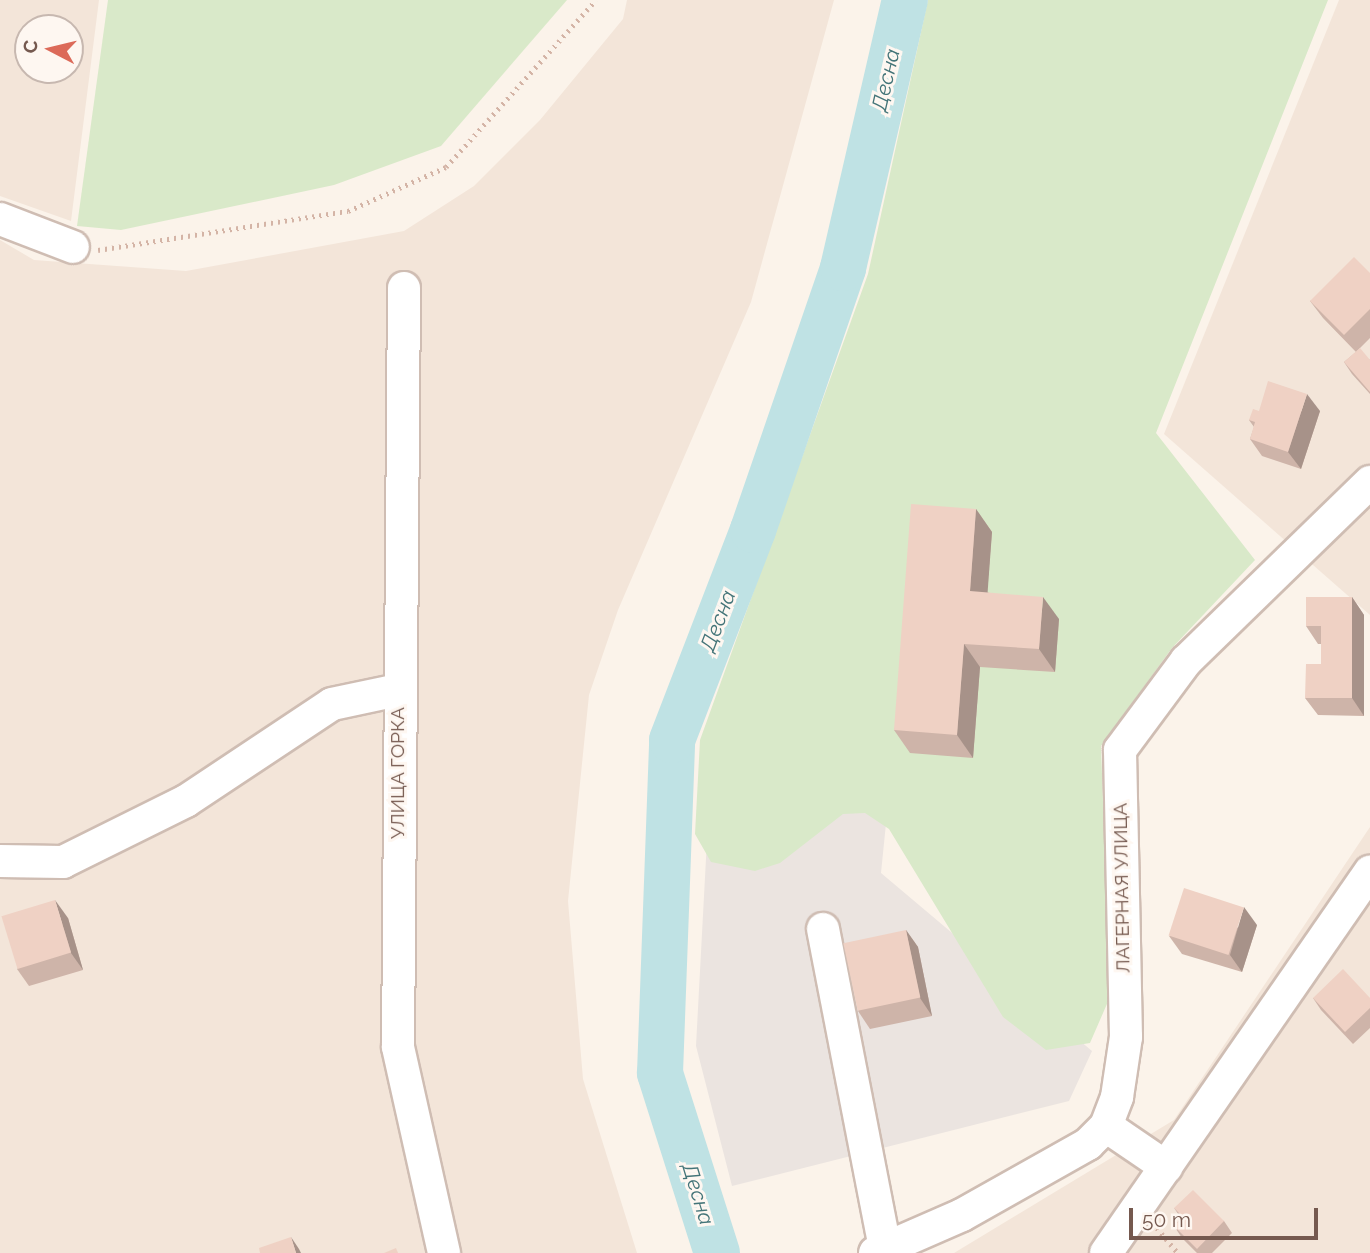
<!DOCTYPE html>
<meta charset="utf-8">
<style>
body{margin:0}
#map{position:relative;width:1370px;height:1253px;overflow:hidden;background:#fbf3ea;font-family:Raleway,sans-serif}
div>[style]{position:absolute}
.residential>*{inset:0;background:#f3e5d9}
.industrial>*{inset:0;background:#ebe4e0}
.green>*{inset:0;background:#d9e9c9}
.river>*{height:46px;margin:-23px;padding:0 23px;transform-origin:23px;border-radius:23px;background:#bfe2e4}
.path>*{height:4.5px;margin-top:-2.25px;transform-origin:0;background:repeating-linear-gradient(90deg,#d4b4a6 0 2px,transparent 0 7px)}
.roads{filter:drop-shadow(2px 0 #cfbdb3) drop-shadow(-2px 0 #cfbdb3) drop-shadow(0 2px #cfbdb3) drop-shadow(0 -2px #cfbdb3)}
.minor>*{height:32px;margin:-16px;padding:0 16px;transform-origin:16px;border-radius:16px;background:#fff}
.wall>*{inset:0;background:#ceb4a9}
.shaded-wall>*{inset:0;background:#a79289}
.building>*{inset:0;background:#efd1c4;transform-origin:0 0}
span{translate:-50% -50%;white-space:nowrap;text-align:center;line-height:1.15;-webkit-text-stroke:6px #fef7f1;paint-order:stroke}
.street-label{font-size:19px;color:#75594f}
.water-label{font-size:21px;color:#437478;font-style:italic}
.north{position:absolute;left:14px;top:14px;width:70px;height:70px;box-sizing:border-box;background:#fef7f1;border:2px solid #c7b8b0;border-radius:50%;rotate:277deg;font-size:19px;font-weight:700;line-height:28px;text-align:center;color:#75594f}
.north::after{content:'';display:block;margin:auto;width:24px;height:32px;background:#dc6a59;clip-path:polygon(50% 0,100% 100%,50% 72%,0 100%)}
.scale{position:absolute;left:1129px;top:1208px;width:189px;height:32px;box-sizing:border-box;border:4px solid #75594f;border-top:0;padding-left:9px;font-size:21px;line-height:24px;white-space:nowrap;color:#75594f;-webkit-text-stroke:5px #fef7f1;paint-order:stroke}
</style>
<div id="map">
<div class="residential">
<i style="clip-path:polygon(evenodd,0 0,99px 0,71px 221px,0 196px,0 0,28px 28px,70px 28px,70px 70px,28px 70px,28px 28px)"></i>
<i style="clip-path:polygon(627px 0,834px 0,751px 302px,618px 610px,589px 695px,568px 901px,583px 1079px,637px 1253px,0 1253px,0 240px,34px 260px,186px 271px,404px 231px,474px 186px,540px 120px,623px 19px)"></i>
<i style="clip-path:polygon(1339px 0,1370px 0,1370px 615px,1164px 434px)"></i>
<i style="clip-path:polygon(1370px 827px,1370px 1253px,954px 1253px,1174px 1120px)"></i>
</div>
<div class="industrial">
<i style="clip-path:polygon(921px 478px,881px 873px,1092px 1051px,1069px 1101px,732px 1186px,696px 1046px,712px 746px)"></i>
</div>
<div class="green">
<i style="clip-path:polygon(108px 0,567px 0,441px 146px,334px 185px,121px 230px,77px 226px)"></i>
<i style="clip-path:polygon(928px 0,1328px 0,1156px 433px,1255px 560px,1172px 648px,1101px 746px,1110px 997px,1090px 1043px,1046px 1050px,1003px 1017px,889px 829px,865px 813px,843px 814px,780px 863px,755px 871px,711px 862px,695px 834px,700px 740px,868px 274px)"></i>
</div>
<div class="river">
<i style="left:717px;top:1253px;width:189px;rotate:-107.6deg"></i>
<i style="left:660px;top:1073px;width:333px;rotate:-87.9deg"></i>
<i style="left:672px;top:740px;width:225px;rotate:-68.9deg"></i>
<i style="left:753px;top:530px;width:277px;rotate:-71deg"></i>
<i style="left:843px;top:268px;width:275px;rotate:-77deg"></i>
</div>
<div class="path">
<i style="left:98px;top:250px;width:253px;rotate:-8.9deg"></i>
<i style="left:348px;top:211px;width:107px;rotate:-24.2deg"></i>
<i style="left:446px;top:167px;width:224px;rotate:-48.1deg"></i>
<i style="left:1157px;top:1228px;width:33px;rotate:50deg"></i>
</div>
<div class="roads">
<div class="minor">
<i style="left:0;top:219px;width:78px;rotate:21deg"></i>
<i style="left:404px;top:288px;width:759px;rotate:90.45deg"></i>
<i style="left:398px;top:1047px;width:211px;rotate:77.4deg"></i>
<i style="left:0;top:861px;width:63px;rotate:0.9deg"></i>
<i style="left:63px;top:862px;width:137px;rotate:-26.4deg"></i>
<i style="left:186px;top:801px;width:175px;rotate:-33.6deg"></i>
<i style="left:332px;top:704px;width:67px;rotate:-12deg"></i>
<i style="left:823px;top:929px;width:326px;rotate:79deg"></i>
<i style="left:1106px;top:1126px;width:73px;rotate:34.3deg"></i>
<i style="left:875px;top:1253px;width:95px;rotate:-23.6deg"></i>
<i style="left:962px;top:1215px;width:145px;rotate:-29.4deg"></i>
<i style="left:1088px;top:1144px;width:25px;rotate:-45deg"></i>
<i style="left:1106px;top:1126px;width:31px;rotate:-69deg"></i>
<i style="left:1117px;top:1097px;width:61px;rotate:-81.5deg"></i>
<i style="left:1126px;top:1037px;width:287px;rotate:-91.2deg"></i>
<i style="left:1120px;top:750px;width:111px;rotate:-53.4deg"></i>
<i style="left:1186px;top:661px;width:257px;rotate:-44.2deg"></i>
<i style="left:1106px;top:1253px;width:464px;rotate:-55.3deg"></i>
</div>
</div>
<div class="wall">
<i style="clip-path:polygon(1370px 273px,1370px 338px,1357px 351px,1370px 360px,1370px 394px,1352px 374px,1344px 362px,1356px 352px,1323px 318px,1310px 301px)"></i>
<i style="clip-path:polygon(1259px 411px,1320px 411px,1301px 469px,1262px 456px,1250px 439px,1254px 427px,1249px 420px)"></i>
<i style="clip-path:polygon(976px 509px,992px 532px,987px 592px,1059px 619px,1055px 672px,980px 667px,973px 758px,910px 753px,894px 730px)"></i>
<i style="clip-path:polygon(1352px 597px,1364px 615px,1364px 716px,1318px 715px,1305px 698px,1321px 664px,1321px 644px,1318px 644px,1306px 626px)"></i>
<i style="clip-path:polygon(68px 918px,83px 970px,29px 986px,17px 969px)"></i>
<i style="clip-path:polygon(1257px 925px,1242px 972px,1182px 954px,1169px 936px)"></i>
<i style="clip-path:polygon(906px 930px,918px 947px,932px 1016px,870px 1029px,858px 1011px)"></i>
<i style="clip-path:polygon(1313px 998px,1370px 998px,1370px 1028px,1353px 1044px,1321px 1010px)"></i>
<i style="clip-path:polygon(1174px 1208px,1224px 1221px,1232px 1233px,1212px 1253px,1197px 1253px,1182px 1238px,1174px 1226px,1181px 1218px)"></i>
</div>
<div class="shaded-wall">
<i style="clip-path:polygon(1307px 394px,1320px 411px,1301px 469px,1288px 452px)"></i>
<i style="clip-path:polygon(976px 509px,992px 532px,986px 614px,970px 591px)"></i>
<i style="clip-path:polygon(1043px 597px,1059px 619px,1055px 672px,1039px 649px)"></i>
<i style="clip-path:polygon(1352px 597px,1364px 615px,1364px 716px,1352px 698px)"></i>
<i style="clip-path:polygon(964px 644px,980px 667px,973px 758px,957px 735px)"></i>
<i style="clip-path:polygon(55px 900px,68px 918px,83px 970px,71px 953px)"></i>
<i style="clip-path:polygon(1244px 907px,1257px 925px,1242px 972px,1230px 955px)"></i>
<i style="clip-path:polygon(906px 930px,918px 947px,932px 1016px,920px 998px)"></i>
<i style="clip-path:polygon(291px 1237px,299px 1249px,301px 1253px,296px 1253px)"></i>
</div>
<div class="building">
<i style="clip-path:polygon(1354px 257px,1370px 273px,1370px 309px,1344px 335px,1310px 301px)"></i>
<i style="clip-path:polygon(1360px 348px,1370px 360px,1370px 392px,1344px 362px)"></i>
<i style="clip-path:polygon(1268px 381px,1307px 394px,1288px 452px,1250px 439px,1255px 422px,1249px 420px,1253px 409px,1259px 411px)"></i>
<i style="clip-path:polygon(911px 504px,976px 509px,970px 591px,1043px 597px,1039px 649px,964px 644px,957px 735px,894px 730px)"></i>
<i style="clip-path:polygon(1306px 597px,1352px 597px,1352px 698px,1305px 698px,1306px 664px,1321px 664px,1321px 626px,1306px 626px)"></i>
<i style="left:1184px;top:888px;width:63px;height:50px;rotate:18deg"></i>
<i style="left:55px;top:900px;width:55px;height:56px;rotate:73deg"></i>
<i style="left:906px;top:930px;width:69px;height:64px;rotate:78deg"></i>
<i style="clip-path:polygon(1343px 969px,1370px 998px,1370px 1008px,1345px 1032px,1313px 998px)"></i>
<i style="clip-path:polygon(1193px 1190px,1224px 1221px,1197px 1249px,1174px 1226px,1183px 1217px,1174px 1208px)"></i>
<i style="clip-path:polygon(291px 1237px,296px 1253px,260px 1253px,259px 1248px)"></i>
<i style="clip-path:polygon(396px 1248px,398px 1253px,384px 1253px)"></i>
</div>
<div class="street-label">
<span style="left:398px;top:773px;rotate:-90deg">УЛИЦА ГОРКА</span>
<span style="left:1122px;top:888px;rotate:-91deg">ЛАГЕРНАЯ УЛИЦА</span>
</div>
<div class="water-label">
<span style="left:886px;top:80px;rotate:-77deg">Десна</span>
<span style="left:718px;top:621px;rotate:-69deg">Десна</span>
<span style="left:698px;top:1194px;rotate:73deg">Десна</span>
</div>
<div class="north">С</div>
<div class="scale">50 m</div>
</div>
